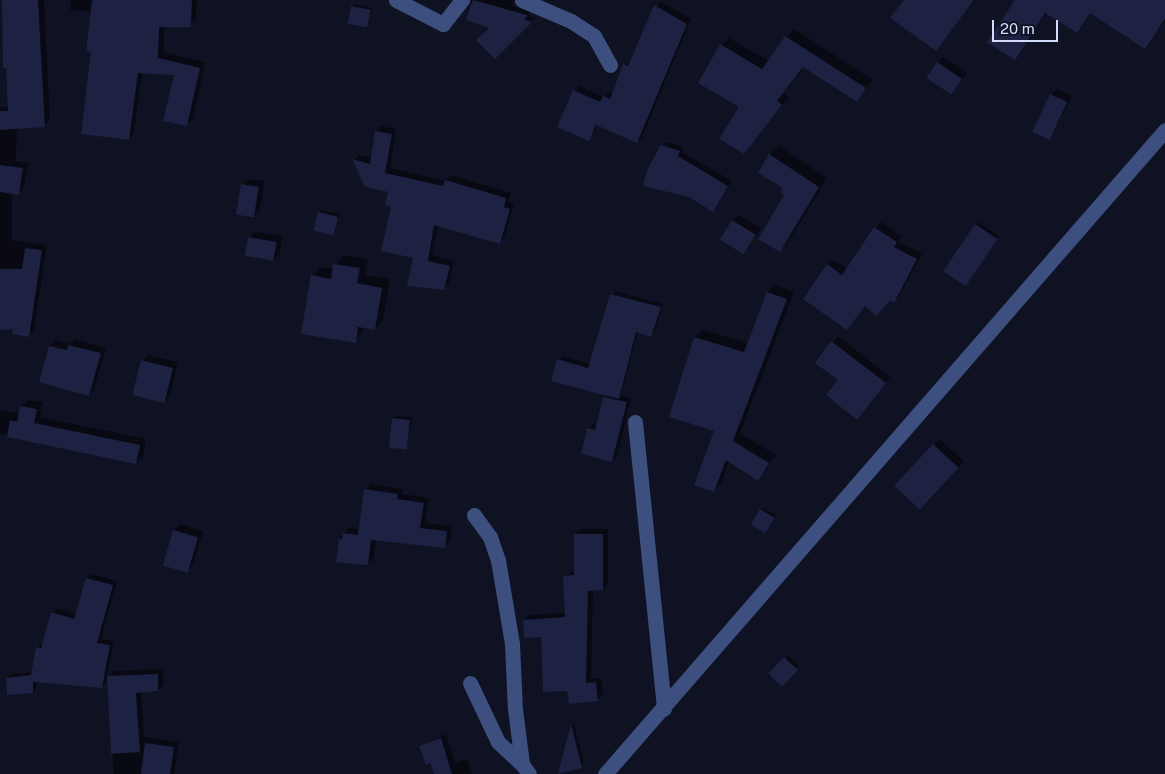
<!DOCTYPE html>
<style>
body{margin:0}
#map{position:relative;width:1165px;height:774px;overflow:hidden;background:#0f1223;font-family:"Public Sans",sans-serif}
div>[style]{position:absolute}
.shadow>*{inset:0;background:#0007;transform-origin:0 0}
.building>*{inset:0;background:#1d2142;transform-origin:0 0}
.minor>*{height:15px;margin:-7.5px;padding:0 7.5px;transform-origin:7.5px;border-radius:7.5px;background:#3d4f7f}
span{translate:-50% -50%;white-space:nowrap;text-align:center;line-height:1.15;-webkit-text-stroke:5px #0f1223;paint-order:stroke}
.scale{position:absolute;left:992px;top:20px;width:66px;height:22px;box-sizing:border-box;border:2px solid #d4dcfc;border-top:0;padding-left:6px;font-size:15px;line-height:18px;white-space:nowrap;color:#d4dcfc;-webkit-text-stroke:4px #0f1223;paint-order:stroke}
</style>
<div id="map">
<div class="shadow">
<i style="clip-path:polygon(2px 0,44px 0,50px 120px,45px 125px,17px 127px,16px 161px,28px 163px,24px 188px,19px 193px,12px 192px,12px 240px,47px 245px,34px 330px,29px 335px,15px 328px,0 329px,0 107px,9px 107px)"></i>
<i style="clip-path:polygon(71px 0,197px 0,196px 20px,190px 26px,164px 26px,164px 52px,205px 62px,193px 119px,187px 125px,176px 73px,142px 72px,134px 133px,128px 139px,93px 51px,92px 12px,70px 10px)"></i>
<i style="clip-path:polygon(476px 0,514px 0,512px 6px,530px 11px,529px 17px,534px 18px,495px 57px,491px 27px,468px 19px)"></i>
<i style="clip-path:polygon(905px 0,975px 0,936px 49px)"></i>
<i style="clip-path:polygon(1016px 0,1099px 0,1077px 32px,1047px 12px,1014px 59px)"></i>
<i style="clip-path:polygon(1126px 0,1165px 0,1165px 21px,1145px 47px)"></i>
<i style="clip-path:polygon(660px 1px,691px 19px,642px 137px,637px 142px,598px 125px,589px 140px,562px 128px,575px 91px,579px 86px,604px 97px,609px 92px,613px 94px,624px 65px,632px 61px)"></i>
<i style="clip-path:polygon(355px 4px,372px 8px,367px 26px,352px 7px)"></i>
<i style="clip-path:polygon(794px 29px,873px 80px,857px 101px,804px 67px,784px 93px,789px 97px,751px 144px,721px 45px,729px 38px,769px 61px)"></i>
<i style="clip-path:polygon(943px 57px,967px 73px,952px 93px,938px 63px)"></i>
<i style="clip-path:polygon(1057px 89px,1072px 96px,1050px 138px,1051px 95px)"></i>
<i style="clip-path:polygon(381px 126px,396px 129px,390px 168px,445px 181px,451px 175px,511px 193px,508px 202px,514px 204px,504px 238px,499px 243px,438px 225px,432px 255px,454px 261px,449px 283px,443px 289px,414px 258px,390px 191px,354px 160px,359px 155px,372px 158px,376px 131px)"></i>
<i style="clip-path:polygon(666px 142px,683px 147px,682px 152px,732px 181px,713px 210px,662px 146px)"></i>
<i style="clip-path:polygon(779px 146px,827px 178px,788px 242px,779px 251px,786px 195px,770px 155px)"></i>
<i style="clip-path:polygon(248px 179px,264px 181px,260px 210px,254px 216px,242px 185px)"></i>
<i style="clip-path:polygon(321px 210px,340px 214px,335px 233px,319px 213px)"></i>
<i style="clip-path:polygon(739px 215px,761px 229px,744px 253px,733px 221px)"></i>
<i style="clip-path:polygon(881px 222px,901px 236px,898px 241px,922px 254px,899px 296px,893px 302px,890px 300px,876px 314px,828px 265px,833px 260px,847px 269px)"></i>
<i style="left:978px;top:222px;width:25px;height:59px;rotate:34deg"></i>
<i style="clip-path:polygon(255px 232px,282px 236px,280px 254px,274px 259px,250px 238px)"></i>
<i style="clip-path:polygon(343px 255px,368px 259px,365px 275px,390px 279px,383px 320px,375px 329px,365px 327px,355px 341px,312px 276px,321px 267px,334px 269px)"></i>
<i style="clip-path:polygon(775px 285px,794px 292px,740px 433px,776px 455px,758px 479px,729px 461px,721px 483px,713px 491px,715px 430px,695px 337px,703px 330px,748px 343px,768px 292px)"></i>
<i style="clip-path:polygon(615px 291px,663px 304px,655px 332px,651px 335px,638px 331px,621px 395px,631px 398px,617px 456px,612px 461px,589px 429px,593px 424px,598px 425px,607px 395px,552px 380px,562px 356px,590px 364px)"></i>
<i style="clip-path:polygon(838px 336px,890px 377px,862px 413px,840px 380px,816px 363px)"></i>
<i style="clip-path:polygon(75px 339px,106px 348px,94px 389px,88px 395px,50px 346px,56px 340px,70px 344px)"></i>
<i style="clip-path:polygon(148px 355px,178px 362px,170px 395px,164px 401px,142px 361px)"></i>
<i style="clip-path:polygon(28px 400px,43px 402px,40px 417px,146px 439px,143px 456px,136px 462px,0 434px,0 410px,20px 414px,21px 406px)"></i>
<i style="clip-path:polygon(395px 416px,412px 417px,406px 449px,393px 418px)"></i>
<i style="clip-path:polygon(940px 439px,964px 461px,925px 503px,895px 486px)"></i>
<i style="clip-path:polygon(371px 484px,402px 489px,402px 494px,429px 498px,425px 523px,452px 526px,450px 541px,445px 546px,376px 539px,373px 559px,368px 564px,340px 539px,349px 528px,360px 529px,366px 490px)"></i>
<i style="clip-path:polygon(763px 508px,776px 515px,767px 530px,761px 510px)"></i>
<i style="clip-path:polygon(180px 524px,203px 531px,193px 565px,187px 571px,174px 530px)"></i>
<i style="clip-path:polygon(581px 529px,608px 529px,608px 583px,603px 589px,593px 590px,591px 679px,601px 678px,603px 694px,597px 700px,569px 690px,543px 636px,524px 620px,529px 615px,566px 613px,564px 577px,575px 571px,575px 534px)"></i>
<i style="clip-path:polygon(92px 574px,117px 581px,101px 639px,114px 641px,106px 682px,101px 687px,37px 681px,37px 687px,33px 692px,7px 678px,12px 674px,33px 672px,37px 647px,43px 643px,52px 613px,57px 608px,77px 614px,87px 578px)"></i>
<i style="left:788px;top:655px;width:16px;height:26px;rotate:45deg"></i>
<i style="clip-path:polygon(163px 669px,164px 685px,158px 690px,141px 691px,144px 737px,179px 742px,174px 774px,114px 774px,108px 677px,114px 671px)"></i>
<i style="clip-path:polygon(574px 723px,584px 764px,559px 773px,572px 724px)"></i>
<i style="clip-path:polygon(446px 734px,455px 763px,467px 759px,472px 774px,435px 774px,421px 746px)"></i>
</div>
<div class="building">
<i style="clip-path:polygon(2px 0,38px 0,45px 127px,0 130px,0 111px,8px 111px,6px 68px,3px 68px)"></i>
<i style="clip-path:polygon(92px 0,192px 0,191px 27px,159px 27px,158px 58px,200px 68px,187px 126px,163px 121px,174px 75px,138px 73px,129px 140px,81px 134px,91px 52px,86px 51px)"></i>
<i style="clip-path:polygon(473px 0,527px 15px,525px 20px,532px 22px,495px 59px,476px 40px,489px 28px,466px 20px)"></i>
<i style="clip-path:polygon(904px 0,974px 0,936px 51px,890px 18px)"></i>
<i style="clip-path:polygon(1015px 0,1165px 0,1165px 19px,1145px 49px,1090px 13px,1077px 33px,1045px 13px,1015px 60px,987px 42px)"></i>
<i style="clip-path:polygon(654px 5px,687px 24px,637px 143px,596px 125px,589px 141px,557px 127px,573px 90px,600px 102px,603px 96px,610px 99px,623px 64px,628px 66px)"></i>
<i style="left:351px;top:6px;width:20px;height:18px;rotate:11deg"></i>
<i style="clip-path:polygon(785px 36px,866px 88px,857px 102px,803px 67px,777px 101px,782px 105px,744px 154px,719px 139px,739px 107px,698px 83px,720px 44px,762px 69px)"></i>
<i style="left:937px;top:62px;width:30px;height:19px;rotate:34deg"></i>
<i style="left:1050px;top:94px;width:19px;height:42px;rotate:25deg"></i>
<i style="clip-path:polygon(375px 131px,392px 134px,385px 173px,443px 186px,445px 180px,506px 198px,504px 207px,510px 209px,500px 244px,434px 225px,428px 261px,450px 266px,444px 290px,407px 286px,413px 258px,381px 251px,391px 207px,385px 205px,388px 192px,365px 187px,352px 159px,370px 164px)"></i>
<i style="clip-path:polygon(661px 145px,680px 151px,678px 156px,728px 186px,713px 212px,689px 197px,643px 186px,648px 168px)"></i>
<i style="clip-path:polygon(769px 154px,819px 187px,780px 252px,758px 239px,784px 195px,780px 193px,783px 188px,758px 173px)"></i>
<i style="clip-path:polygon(0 165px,23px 168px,19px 195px,0 192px)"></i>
<i style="left:241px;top:184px;width:18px;height:31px;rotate:9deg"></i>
<i style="left:318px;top:212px;width:21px;height:19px;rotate:14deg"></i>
<i style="left:732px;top:220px;width:28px;height:23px;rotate:32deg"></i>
<i style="left:975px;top:224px;width:27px;height:57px;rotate:34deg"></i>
<i style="clip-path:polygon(874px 227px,897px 242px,894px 247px,917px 259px,894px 303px,890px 301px,876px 316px,865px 306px,847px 330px,803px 299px,827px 264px,842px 275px)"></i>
<i style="left:248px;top:237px;width:29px;height:19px;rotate:10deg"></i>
<i style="clip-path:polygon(25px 248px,42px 250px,29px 337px,12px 334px,13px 329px,0 330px,0 269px,22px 269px)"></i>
<i style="clip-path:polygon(333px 264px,360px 268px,357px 283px,382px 288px,375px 330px,358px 327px,356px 343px,301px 334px,311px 275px,331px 279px)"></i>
<i style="clip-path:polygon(767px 292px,787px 299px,733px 441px,769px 463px,758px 481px,726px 460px,714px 492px,694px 485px,714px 431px,669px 417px,694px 337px,744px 352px)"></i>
<i style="clip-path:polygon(610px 294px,661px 307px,651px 337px,636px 332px,619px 399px,551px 381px,557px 359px,588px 368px)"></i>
<i style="clip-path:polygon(831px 341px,886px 383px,857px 420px,826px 395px,838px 380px,815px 363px)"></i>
<i style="clip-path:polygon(68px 345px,101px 353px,89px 396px,39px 382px,49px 346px,67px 350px)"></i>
<i style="left:141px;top:360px;width:33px;height:36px;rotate:14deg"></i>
<i style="clip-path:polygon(603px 397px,627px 402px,612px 462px,581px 454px,587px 428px,595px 430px)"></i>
<i style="clip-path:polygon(20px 406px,37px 409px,34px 423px,140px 445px,136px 464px,7px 437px,10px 420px,17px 422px)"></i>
<i style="left:392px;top:418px;width:18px;height:30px;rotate:6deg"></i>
<i style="left:933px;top:444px;width:35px;height:57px;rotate:43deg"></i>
<i style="clip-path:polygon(364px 489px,398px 494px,397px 499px,424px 503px,420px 528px,447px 531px,445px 548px,371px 540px,368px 565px,336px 562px,339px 539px,342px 539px,343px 533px,358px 535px)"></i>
<i style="left:760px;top:509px;width:17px;height:18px;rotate:31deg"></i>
<i style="left:173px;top:530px;width:26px;height:37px;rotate:16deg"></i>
<i style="clip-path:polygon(574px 534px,603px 534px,603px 590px,588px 591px,586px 683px,596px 682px,598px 701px,569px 704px,567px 691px,543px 692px,541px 637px,524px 638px,523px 620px,565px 617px,563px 576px,574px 575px)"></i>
<i style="clip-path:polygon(86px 578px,113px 585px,97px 643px,110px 645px,102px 688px,33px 682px,33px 693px,7px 695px,6px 678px,31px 675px,36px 647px,41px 648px,51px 612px,74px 619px)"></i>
<i style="left:784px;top:657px;width:19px;height:23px;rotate:43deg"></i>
<i style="clip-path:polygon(158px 674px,158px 691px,136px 693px,140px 752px,111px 754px,107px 676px)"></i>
<i style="clip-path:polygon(571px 724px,582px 768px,558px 774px)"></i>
<i style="clip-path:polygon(441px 738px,452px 774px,434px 774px,430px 763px,426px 765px,419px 746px)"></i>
<i style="clip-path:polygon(145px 743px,174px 747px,170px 774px,141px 774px)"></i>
</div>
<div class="minor">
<i style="left:396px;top:0;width:53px;rotate:27.1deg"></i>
<i style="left:443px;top:24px;width:31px;rotate:-52deg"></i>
<i style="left:522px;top:0;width:53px;rotate:23.2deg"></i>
<i style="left:571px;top:21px;width:27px;rotate:33deg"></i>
<i style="left:594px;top:36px;width:33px;rotate:61deg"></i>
<i style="left:635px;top:422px;width:288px;rotate:84.2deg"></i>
<i style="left:474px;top:515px;width:27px;rotate:54deg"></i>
<i style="left:490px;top:537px;width:24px;rotate:71deg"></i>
<i style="left:498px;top:560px;width:85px;rotate:80.5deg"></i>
<i style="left:512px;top:644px;width:65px;rotate:87.4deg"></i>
<i style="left:515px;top:709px;width:55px;rotate:82.7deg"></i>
<i style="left:522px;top:764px;width:12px;rotate:55deg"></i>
<i style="left:470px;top:683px;width:65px;rotate:64.6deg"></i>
<i style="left:498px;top:742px;width:33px;rotate:43deg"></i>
<i style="left:605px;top:774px;width:853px;rotate:-48.99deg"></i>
</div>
<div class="scale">20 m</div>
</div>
